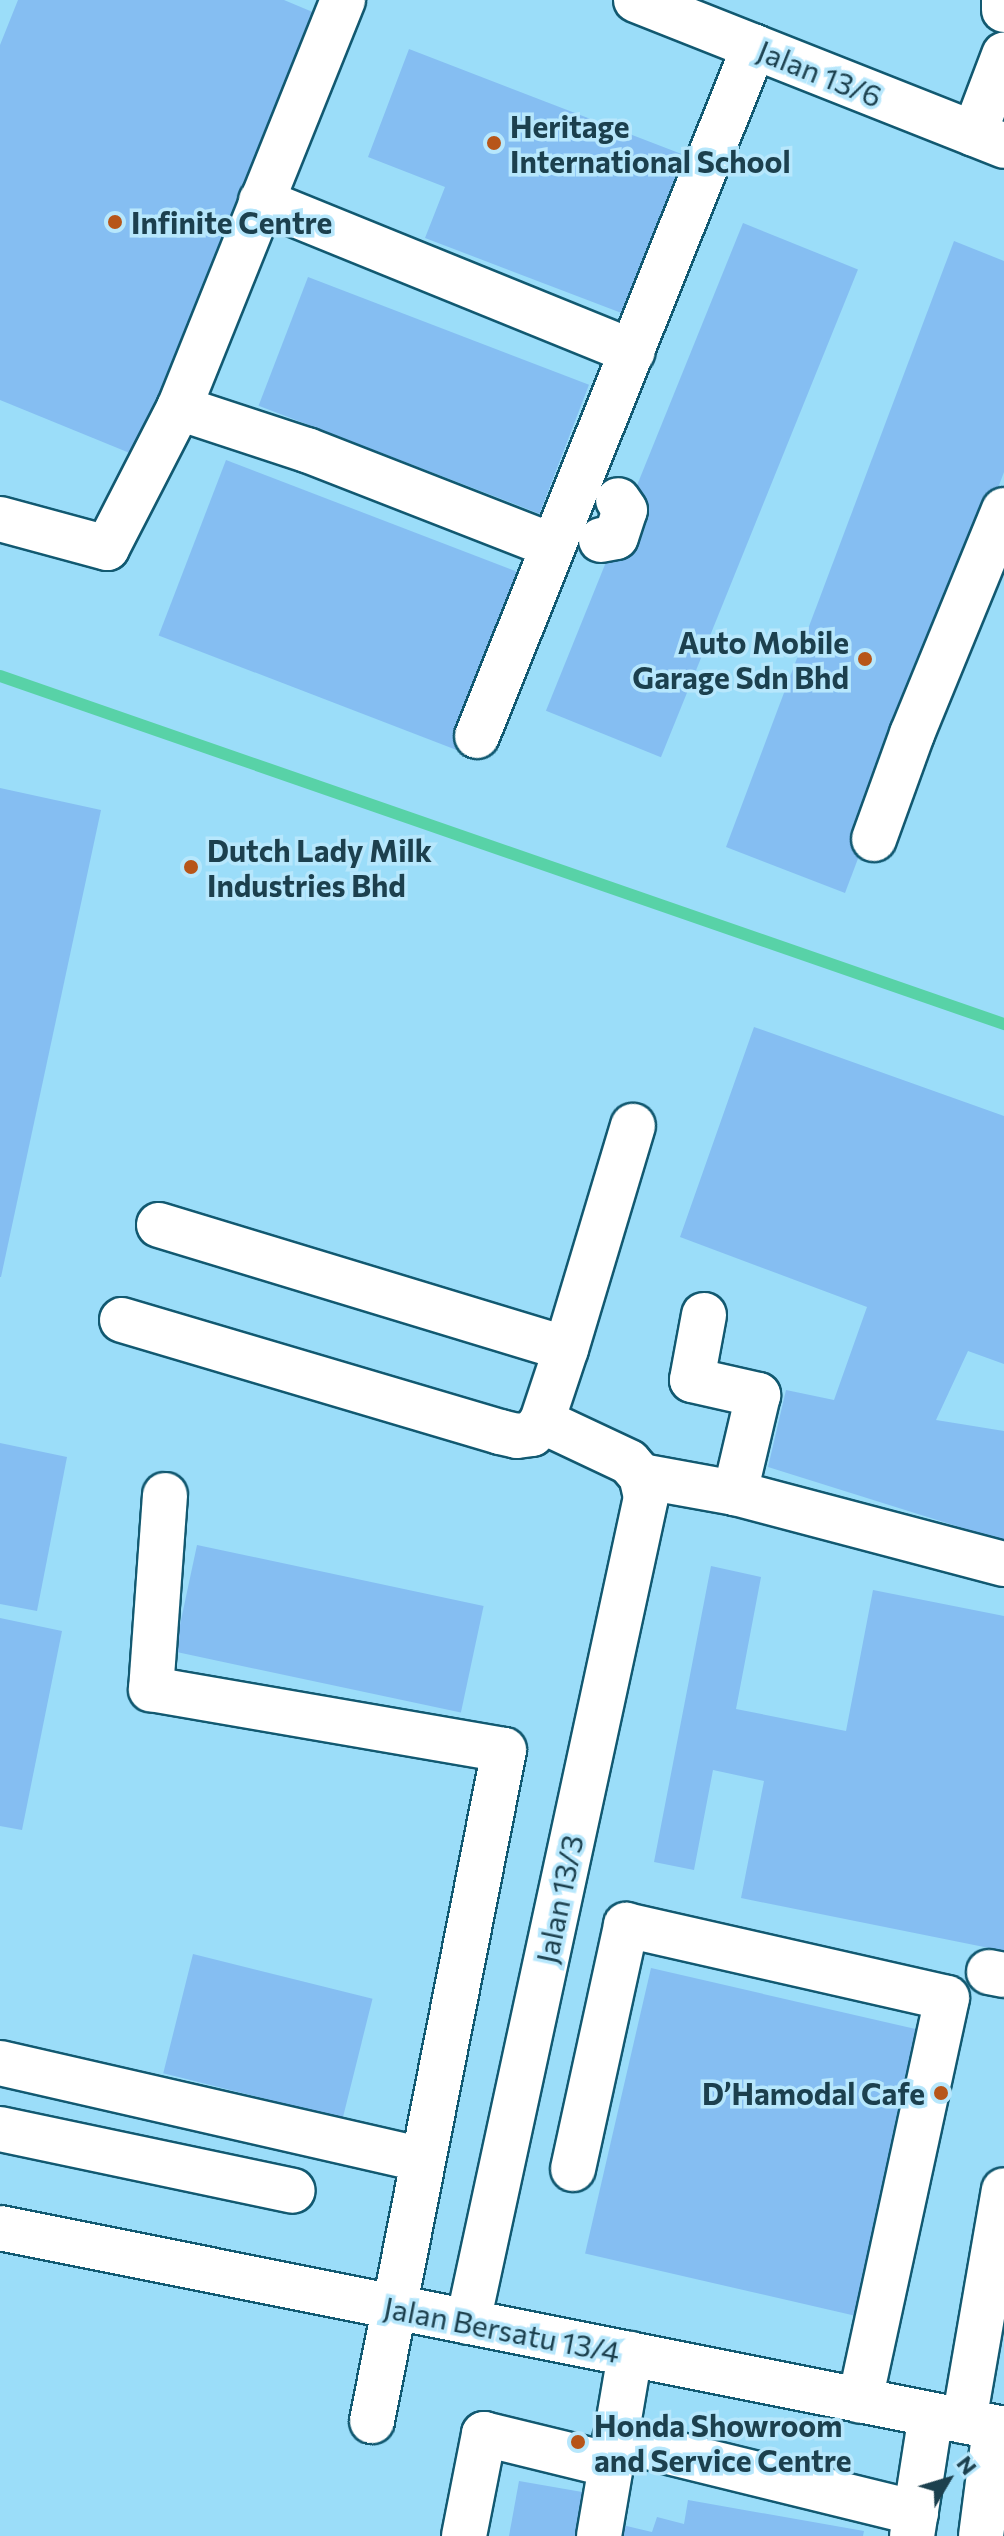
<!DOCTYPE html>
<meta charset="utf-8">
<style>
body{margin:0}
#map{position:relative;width:1004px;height:2536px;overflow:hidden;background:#9bddf9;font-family:Commissioner,sans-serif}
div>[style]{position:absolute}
.stream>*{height:12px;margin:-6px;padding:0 6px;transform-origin:6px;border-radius:6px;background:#58d2a7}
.building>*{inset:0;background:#85bef2;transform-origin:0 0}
.roads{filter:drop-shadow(2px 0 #125971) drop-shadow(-2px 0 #125971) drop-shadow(0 2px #125971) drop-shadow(0 -2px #125971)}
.minor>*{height:44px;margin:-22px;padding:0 22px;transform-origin:22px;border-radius:22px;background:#fff}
.dots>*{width:22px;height:22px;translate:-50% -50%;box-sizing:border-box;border:4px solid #b7e7fc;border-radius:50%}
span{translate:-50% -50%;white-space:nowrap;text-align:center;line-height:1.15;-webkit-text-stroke:7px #b7e7fc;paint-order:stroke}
.street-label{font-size:30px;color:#1c404e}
.poi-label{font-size:30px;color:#1c404e;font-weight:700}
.left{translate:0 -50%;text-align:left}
.right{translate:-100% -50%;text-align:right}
.north{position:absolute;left:908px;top:2440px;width:80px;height:80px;-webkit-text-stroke:6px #b7e7fc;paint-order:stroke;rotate:52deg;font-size:22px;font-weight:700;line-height:32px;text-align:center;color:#1c404e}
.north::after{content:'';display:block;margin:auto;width:28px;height:36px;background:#1c404e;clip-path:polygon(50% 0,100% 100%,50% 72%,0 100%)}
</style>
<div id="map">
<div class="stream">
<i style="left:0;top:676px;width:1063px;rotate:19.12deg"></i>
</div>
<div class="building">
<i style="clip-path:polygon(18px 0,284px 0,315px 13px,137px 456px,0 400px,0 45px)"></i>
<i style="clip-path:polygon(409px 49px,692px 158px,632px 317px,425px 238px,445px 187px,368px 157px)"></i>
<i style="left:743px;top:223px;width:124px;height:526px;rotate:22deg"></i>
<i style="clip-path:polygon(954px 241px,1004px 261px,1004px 472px,845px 893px,726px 847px)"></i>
<i style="left:308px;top:277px;width:301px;height:138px;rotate:21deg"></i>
<i style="left:226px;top:460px;width:322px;height:188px;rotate:21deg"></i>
<i style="clip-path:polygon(0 788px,101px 810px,1px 1277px,0 1277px)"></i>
<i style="clip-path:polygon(754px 1027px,1004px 1116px,1004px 1364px,968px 1351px,936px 1420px,1004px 1431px,1004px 1541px,768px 1467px,786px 1390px,834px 1400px,867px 1307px,680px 1237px)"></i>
<i style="clip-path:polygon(0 1443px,67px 1457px,37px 1611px,0 1604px)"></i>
<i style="left:197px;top:1545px;width:293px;height:109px;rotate:12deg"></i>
<i style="clip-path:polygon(711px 1566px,761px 1577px,736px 1709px,846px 1731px,873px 1590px,1004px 1616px,1004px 1951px,741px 1898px,764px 1781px,713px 1770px,694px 1870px,654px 1862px)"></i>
<i style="clip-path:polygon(0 1618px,62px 1631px,22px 1830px,0 1826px)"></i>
<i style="left:193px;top:1954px;width:185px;height:123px;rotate:14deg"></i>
<i style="left:651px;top:1968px;width:276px;height:293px;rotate:13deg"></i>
<i style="clip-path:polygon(519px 2481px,588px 2493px,580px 2536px,509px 2536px)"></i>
<i style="clip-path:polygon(688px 2500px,864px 2531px,863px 2536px,616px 2536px,618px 2524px,652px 2532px,657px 2517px,684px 2524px)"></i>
</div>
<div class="roads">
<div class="minor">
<i style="left:636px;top:0;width:396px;rotate:21.6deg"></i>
<i style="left:1004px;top:0;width:10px;rotate:90deg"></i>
<i style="left:974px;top:134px;width:85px;rotate:-69.2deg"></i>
<i style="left:261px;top:201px;width:401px;rotate:22.1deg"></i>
<i style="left:179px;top:408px;width:135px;rotate:18.2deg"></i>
<i style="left:307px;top:450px;width:264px;rotate:21.3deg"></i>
<i style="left:0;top:519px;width:111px;rotate:15.2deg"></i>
<i style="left:107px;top:548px;width:157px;rotate:-62.8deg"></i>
<i style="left:179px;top:408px;width:440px;rotate:-68.1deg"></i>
<i style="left:601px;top:540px;width:15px;rotate:-11deg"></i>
<i style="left:616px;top:537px;width:28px;rotate:-72deg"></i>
<i style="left:625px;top:510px;width:12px;rotate:-125deg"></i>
<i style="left:477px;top:736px;width:743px;rotate:-68.1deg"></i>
<i style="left:874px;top:839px;width:112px;rotate:-70.1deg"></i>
<i style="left:912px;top:734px;width:242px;rotate:-67.7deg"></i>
<i style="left:159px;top:1225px;width:425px;rotate:16.9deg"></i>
<i style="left:704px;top:1315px;width:66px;rotate:100.5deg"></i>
<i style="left:692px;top:1380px;width:68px;rotate:12.8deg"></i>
<i style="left:758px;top:1395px;width:101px;rotate:103.2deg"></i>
<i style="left:735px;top:1493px;width:278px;rotate:14.8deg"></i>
<i style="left:122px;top:1320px;width:394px;rotate:16.5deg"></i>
<i style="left:500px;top:1432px;width:17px;rotate:13deg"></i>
<i style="left:517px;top:1436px;width:15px;rotate:-8deg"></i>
<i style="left:532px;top:1434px;width:16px;rotate:-52deg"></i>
<i style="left:542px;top:1421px;width:76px;rotate:-71.6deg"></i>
<i style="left:566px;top:1349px;width:233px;rotate:-73.3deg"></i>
<i style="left:641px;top:1476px;width:96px;rotate:10.3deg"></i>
<i style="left:165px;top:1495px;width:195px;rotate:94.1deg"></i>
<i style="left:151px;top:1689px;width:358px;rotate:9.8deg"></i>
<i style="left:504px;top:1750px;width:684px;rotate:101.13deg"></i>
<i style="left:989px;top:1972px;width:15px;rotate:11deg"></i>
<i style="left:0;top:2063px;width:434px;rotate:12.9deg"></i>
<i style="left:0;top:2129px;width:299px;rotate:11.9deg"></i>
<i style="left:573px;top:2169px;width:250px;rotate:-77.7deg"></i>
<i style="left:626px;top:1925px;width:329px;rotate:12.8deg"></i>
<i style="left:947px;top:1998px;width:412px;rotate:102.2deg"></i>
<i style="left:0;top:2228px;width:1024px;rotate:11.32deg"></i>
<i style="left:468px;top:2322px;width:844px;rotate:-77.82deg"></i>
<i style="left:646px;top:1497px;width:22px;rotate:-103deg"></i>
<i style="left:641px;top:1476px;width:18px;rotate:-131deg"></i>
<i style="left:629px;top:1462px;width:96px;rotate:-154.8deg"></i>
<i style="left:964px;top:2421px;width:234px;rotate:-80.2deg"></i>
<i style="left:615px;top:2439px;width:310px;rotate:13.8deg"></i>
<i style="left:464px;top:2536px;width:104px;rotate:-78.9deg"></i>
<i style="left:484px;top:2434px;width:131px;rotate:13.7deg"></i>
<i style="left:599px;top:2536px;width:185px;rotate:-80.3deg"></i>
<i style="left:912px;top:2536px;width:122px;rotate:-81.1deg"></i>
<i style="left:981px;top:2536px;width:109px;rotate:-82.6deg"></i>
</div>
</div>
<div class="dots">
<i style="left:494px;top:143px;background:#b75519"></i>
<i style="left:115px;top:222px;background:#b75519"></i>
<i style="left:865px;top:659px;background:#b75519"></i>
<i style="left:191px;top:867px;background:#b75519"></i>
<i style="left:941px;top:2093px;background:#b75519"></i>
<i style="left:578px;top:2442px;background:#b75519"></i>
</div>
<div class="street-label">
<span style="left:820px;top:73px;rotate:22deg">Jalan 13/6</span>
<span style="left:559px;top:1899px;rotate:-78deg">Jalan 13/3</span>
<span style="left:502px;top:2329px;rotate:11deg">Jalan Bersatu 13/4</span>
</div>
<div class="poi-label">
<span class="left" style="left:510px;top:143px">Heritage<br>International School</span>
<span class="left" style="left:131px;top:222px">Infinite Centre</span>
<span class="right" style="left:849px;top:659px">Auto Mobile<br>Garage Sdn Bhd</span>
<span class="left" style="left:207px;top:867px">Dutch Lady Milk<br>Industries Bhd</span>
<span class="right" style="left:925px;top:2093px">D’Hamodal Cafe</span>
<span class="left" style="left:594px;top:2442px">Honda Showroom<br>and Service Centre</span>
</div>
<div class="north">N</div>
</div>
